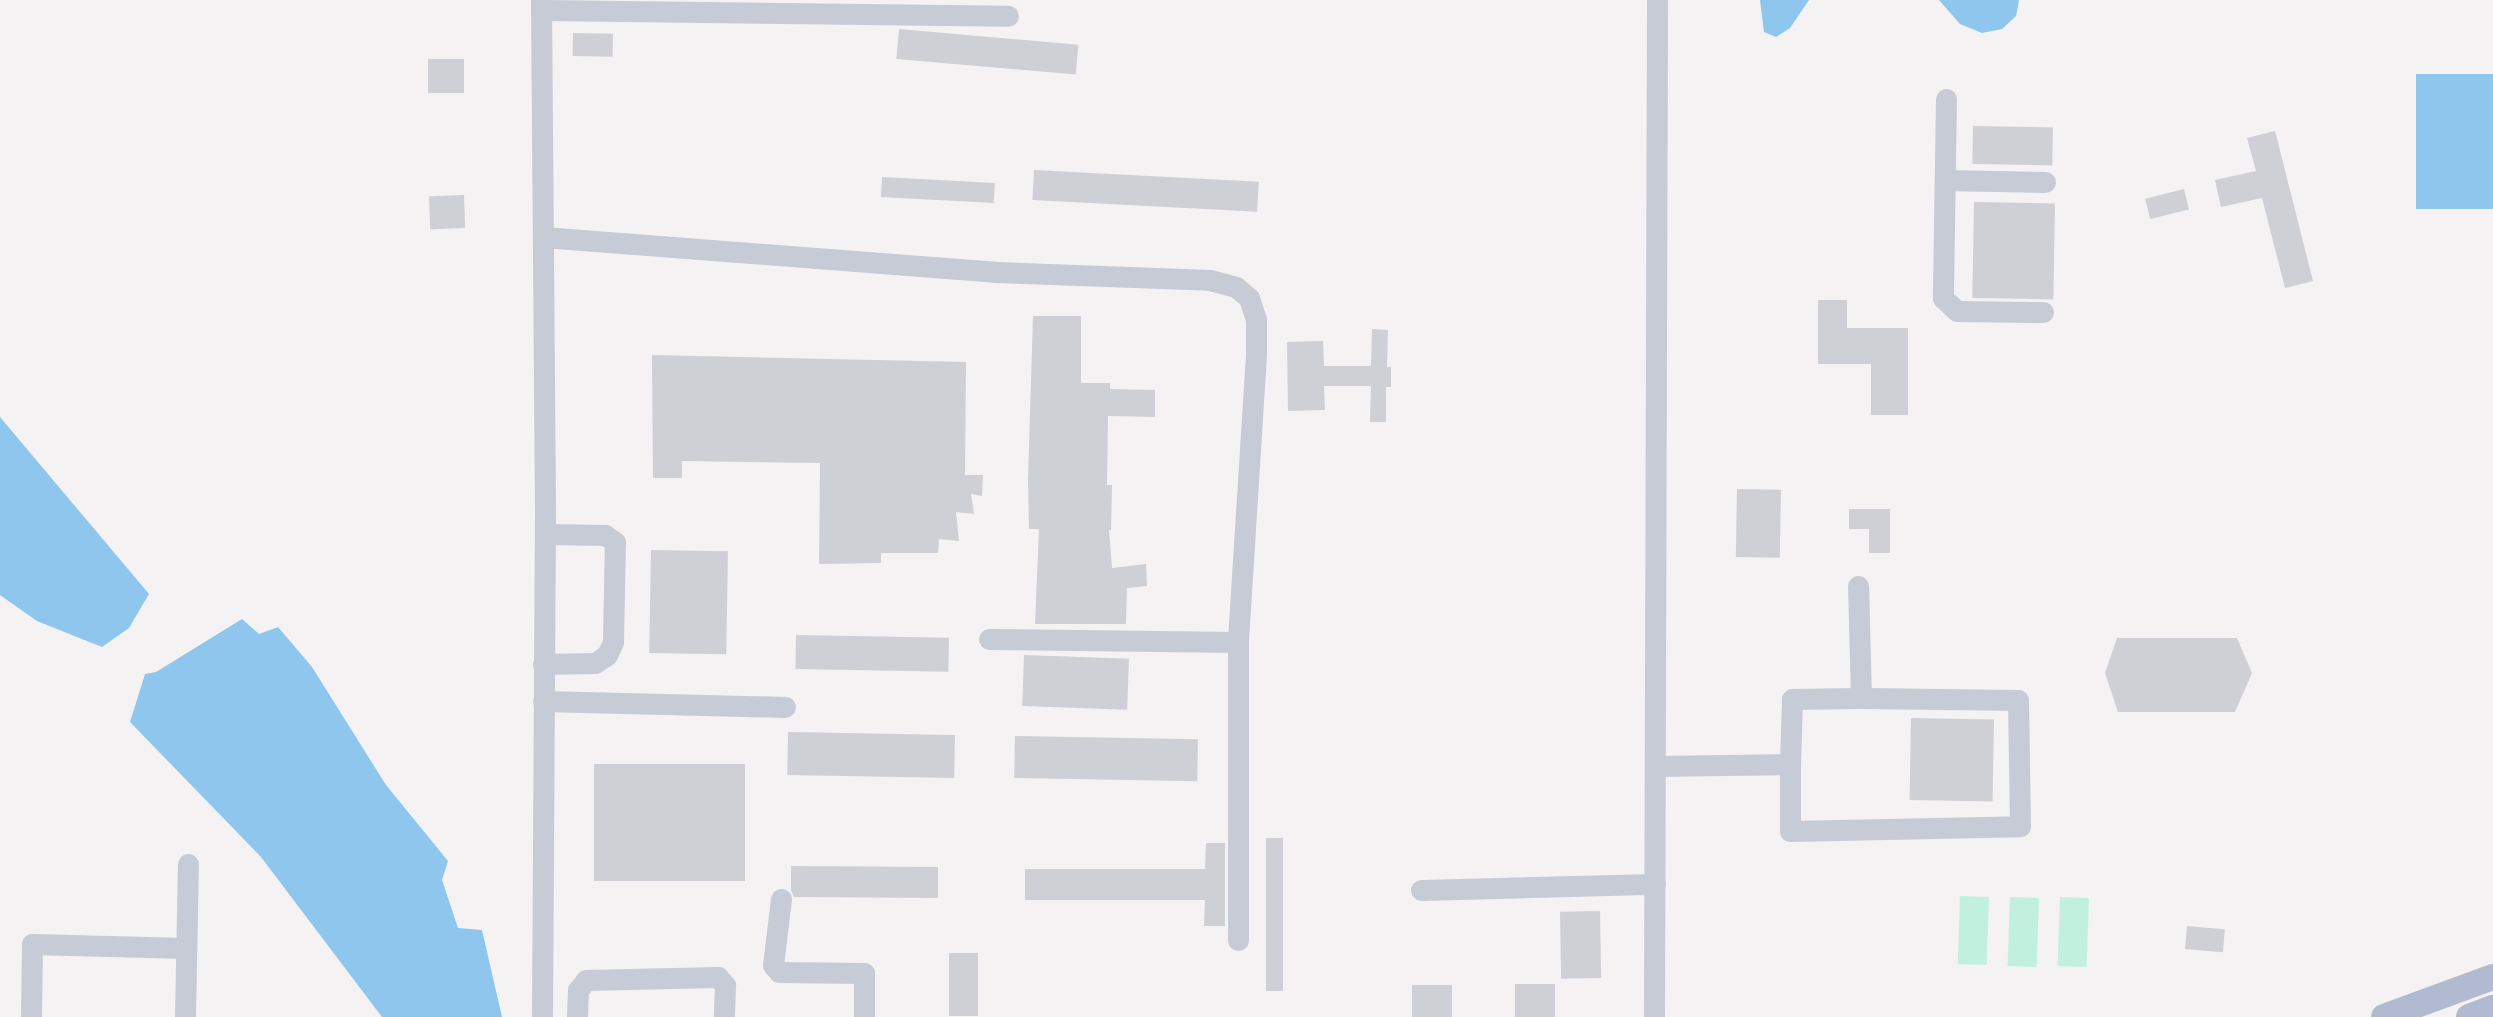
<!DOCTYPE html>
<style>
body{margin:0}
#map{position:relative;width:2493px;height:1017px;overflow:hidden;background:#f4f2f2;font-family:"Nunito Sans",sans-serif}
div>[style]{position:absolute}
.green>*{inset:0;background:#c1f1de;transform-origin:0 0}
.water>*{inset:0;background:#8ec6ee;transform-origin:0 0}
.building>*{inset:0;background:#ced0d6;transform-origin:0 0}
.minor>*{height:21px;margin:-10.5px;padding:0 10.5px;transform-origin:10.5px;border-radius:10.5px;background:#c6cbd6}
.major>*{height:26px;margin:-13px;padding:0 13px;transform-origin:13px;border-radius:13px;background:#b1bad0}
span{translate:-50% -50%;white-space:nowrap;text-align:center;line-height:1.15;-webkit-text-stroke:5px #fff;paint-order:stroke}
</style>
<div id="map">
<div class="green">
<i style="left:1960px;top:896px;width:29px;height:68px;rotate:2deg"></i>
<i style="left:2010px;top:897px;width:29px;height:69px;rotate:2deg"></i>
<i style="left:2060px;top:897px;width:29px;height:69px;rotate:2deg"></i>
</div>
<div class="water">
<i style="clip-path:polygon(1760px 0,1809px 0,1790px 28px,1776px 37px,1764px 32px)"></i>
<i style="clip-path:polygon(1939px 0,2019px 0,2016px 16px,2002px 29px,1982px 33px,1960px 24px)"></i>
<i style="left:2493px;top:74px;width:135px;height:77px;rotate:90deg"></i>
<i style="clip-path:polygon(0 417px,149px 594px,129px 628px,102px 647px,37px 621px,0 595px)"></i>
<i style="clip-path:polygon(242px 619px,259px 634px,278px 627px,312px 667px,386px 785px,448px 861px,442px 880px,458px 928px,482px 930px,502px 1017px,382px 1017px,261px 857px,130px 722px,145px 674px,156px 672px)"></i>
</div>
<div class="building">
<i style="left:899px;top:29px;width:180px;height:30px;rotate:5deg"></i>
<i style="left:573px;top:33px;width:40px;height:23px;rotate:1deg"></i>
<i style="left:428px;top:59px;width:36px;height:34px"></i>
<i style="left:1973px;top:126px;width:80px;height:38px;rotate:1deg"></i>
<i style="clip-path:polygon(2275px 131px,2313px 281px,2285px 288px,2262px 198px,2221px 207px,2215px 180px,2256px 171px,2247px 138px)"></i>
<i style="left:1034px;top:170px;width:225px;height:30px;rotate:3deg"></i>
<i style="left:882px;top:177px;width:113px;height:20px;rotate:3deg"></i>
<i style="left:2184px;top:189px;width:21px;height:40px;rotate:76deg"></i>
<i style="left:464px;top:195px;width:33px;height:35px;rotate:88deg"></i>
<i style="left:1974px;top:202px;width:81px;height:96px;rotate:1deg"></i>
<i style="clip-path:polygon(1818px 300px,1847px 300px,1847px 328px,1908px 328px,1908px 415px,1871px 415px,1871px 364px,1818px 364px)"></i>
<i style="clip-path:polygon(1033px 316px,1081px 316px,1081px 383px,1110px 383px,1110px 389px,1155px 390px,1155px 417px,1108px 416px,1107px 485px,1112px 485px,1111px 530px,1109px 530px,1112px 568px,1146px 564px,1147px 586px,1127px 588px,1126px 624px,1035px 624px,1039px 529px,1029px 529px,1028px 479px)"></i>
<i style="clip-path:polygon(1372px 329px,1388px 330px,1387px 367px,1391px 367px,1391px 387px,1386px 387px,1386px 422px,1370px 422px,1371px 386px,1324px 386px,1325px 410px,1288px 411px,1287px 342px,1323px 341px,1324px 366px,1371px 366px)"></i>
<i style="clip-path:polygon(652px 355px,966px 362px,965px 475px,983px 475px,982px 496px,971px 494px,974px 514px,956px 512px,959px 541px,939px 539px,938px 553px,881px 553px,881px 563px,819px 564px,820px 463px,682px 461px,682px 478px,653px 478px)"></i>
<i style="left:1737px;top:489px;width:44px;height:68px;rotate:1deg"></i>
<i style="clip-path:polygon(1849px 509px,1890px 509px,1890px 553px,1869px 553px,1869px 529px,1849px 529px)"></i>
<i style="left:651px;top:550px;width:77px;height:103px;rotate:1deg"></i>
<i style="left:796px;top:635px;width:153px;height:34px;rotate:1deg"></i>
<i style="clip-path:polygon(2117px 638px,2237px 638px,2252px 673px,2235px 712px,2118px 712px,2105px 673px)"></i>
<i style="left:1024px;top:655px;width:105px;height:51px;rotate:2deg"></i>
<i style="left:1911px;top:718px;width:83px;height:82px;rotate:1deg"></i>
<i style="left:788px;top:732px;width:167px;height:43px;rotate:1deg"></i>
<i style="left:1015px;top:736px;width:183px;height:42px;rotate:1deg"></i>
<i style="left:594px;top:764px;width:151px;height:117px"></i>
<i style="left:1266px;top:838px;width:17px;height:153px"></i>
<i style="clip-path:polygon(1206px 843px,1225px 843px,1225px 926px,1204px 926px,1205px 900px,1025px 900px,1025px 869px,1205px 869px)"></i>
<i style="clip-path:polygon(791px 866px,938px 867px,938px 898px,794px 897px,791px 890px)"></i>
<i style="left:1600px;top:911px;width:67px;height:40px;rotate:89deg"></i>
<i style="left:2187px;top:926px;width:38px;height:23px;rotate:5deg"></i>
<i style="left:949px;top:953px;width:29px;height:63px"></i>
<i style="left:1515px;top:984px;width:40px;height:33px"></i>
<i style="left:1412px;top:985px;width:40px;height:32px"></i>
</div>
<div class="minor">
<i style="left:541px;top:0;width:512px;rotate:89.55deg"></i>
<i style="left:545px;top:512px;width:505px;rotate:90.34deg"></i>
<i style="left:541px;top:10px;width:467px;rotate:0.7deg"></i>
<i style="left:1946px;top:99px;width:199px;rotate:90.9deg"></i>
<i style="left:1943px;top:298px;width:19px;rotate:43deg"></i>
<i style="left:1957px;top:311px;width:86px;rotate:0.7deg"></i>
<i style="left:1945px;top:180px;width:100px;rotate:1.1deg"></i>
<i style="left:543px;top:237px;width:453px;rotate:4.4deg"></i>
<i style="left:995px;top:272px;width:215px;rotate:2.1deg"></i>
<i style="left:1210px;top:280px;width:27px;rotate:15deg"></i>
<i style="left:1236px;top:287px;width:17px;rotate:40deg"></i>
<i style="left:1249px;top:298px;width:22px;rotate:72deg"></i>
<i style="left:1256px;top:319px;width:35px;rotate:90deg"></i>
<i style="left:1256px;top:354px;width:289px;rotate:93.6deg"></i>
<i style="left:1238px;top:642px;width:298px;rotate:90deg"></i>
<i style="left:989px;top:639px;width:249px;rotate:0.7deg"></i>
<i style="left:543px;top:664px;width:52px;rotate:-1.1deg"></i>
<i style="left:595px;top:663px;width:14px;rotate:-34deg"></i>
<i style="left:607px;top:655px;width:14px;rotate:-65deg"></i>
<i style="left:613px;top:642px;width:100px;rotate:-88.9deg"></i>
<i style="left:615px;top:542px;width:12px;rotate:-145deg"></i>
<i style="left:605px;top:535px;width:60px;rotate:-179deg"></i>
<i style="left:543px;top:701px;width:242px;rotate:1.4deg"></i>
<i style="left:1790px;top:764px;width:65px;rotate:-88.2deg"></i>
<i style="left:1792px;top:699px;width:69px;rotate:-0.8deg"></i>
<i style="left:1655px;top:766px;width:135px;rotate:-0.8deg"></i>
<i style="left:1790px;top:764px;width:67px;rotate:90deg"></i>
<i style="left:1790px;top:831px;width:230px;rotate:-1.2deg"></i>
<i style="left:2020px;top:826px;width:126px;rotate:-90.9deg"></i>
<i style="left:2018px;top:700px;width:157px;rotate:-179.3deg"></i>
<i style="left:1861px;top:698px;width:112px;rotate:-91.5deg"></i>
<i style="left:1421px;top:890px;width:234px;rotate:-1.5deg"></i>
<i style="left:781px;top:899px;width:66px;rotate:96.9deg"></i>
<i style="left:773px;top:965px;width:9px;rotate:49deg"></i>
<i style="left:779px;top:972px;width:85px;rotate:0.7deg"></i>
<i style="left:864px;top:973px;width:44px;rotate:90deg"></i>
<i style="left:31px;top:1017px;width:73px;rotate:-89.2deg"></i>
<i style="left:32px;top:944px;width:154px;rotate:1.5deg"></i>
<i style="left:185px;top:1017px;width:153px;rotate:-88.9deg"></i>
<i style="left:577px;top:1017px;width:27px;rotate:-88deg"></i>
<i style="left:578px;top:990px;width:13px;rotate:-51deg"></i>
<i style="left:586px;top:980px;width:132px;rotate:-1.3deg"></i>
<i style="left:718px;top:977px;width:11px;rotate:49deg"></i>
<i style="left:725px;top:985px;width:32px;rotate:92deg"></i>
<i style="left:1654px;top:1017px;width:1017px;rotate:-89.83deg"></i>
</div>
<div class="major">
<i style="left:2384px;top:1017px;width:116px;rotate:-20.2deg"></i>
<i style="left:2469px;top:1017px;width:26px;rotate:-21deg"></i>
</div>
</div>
